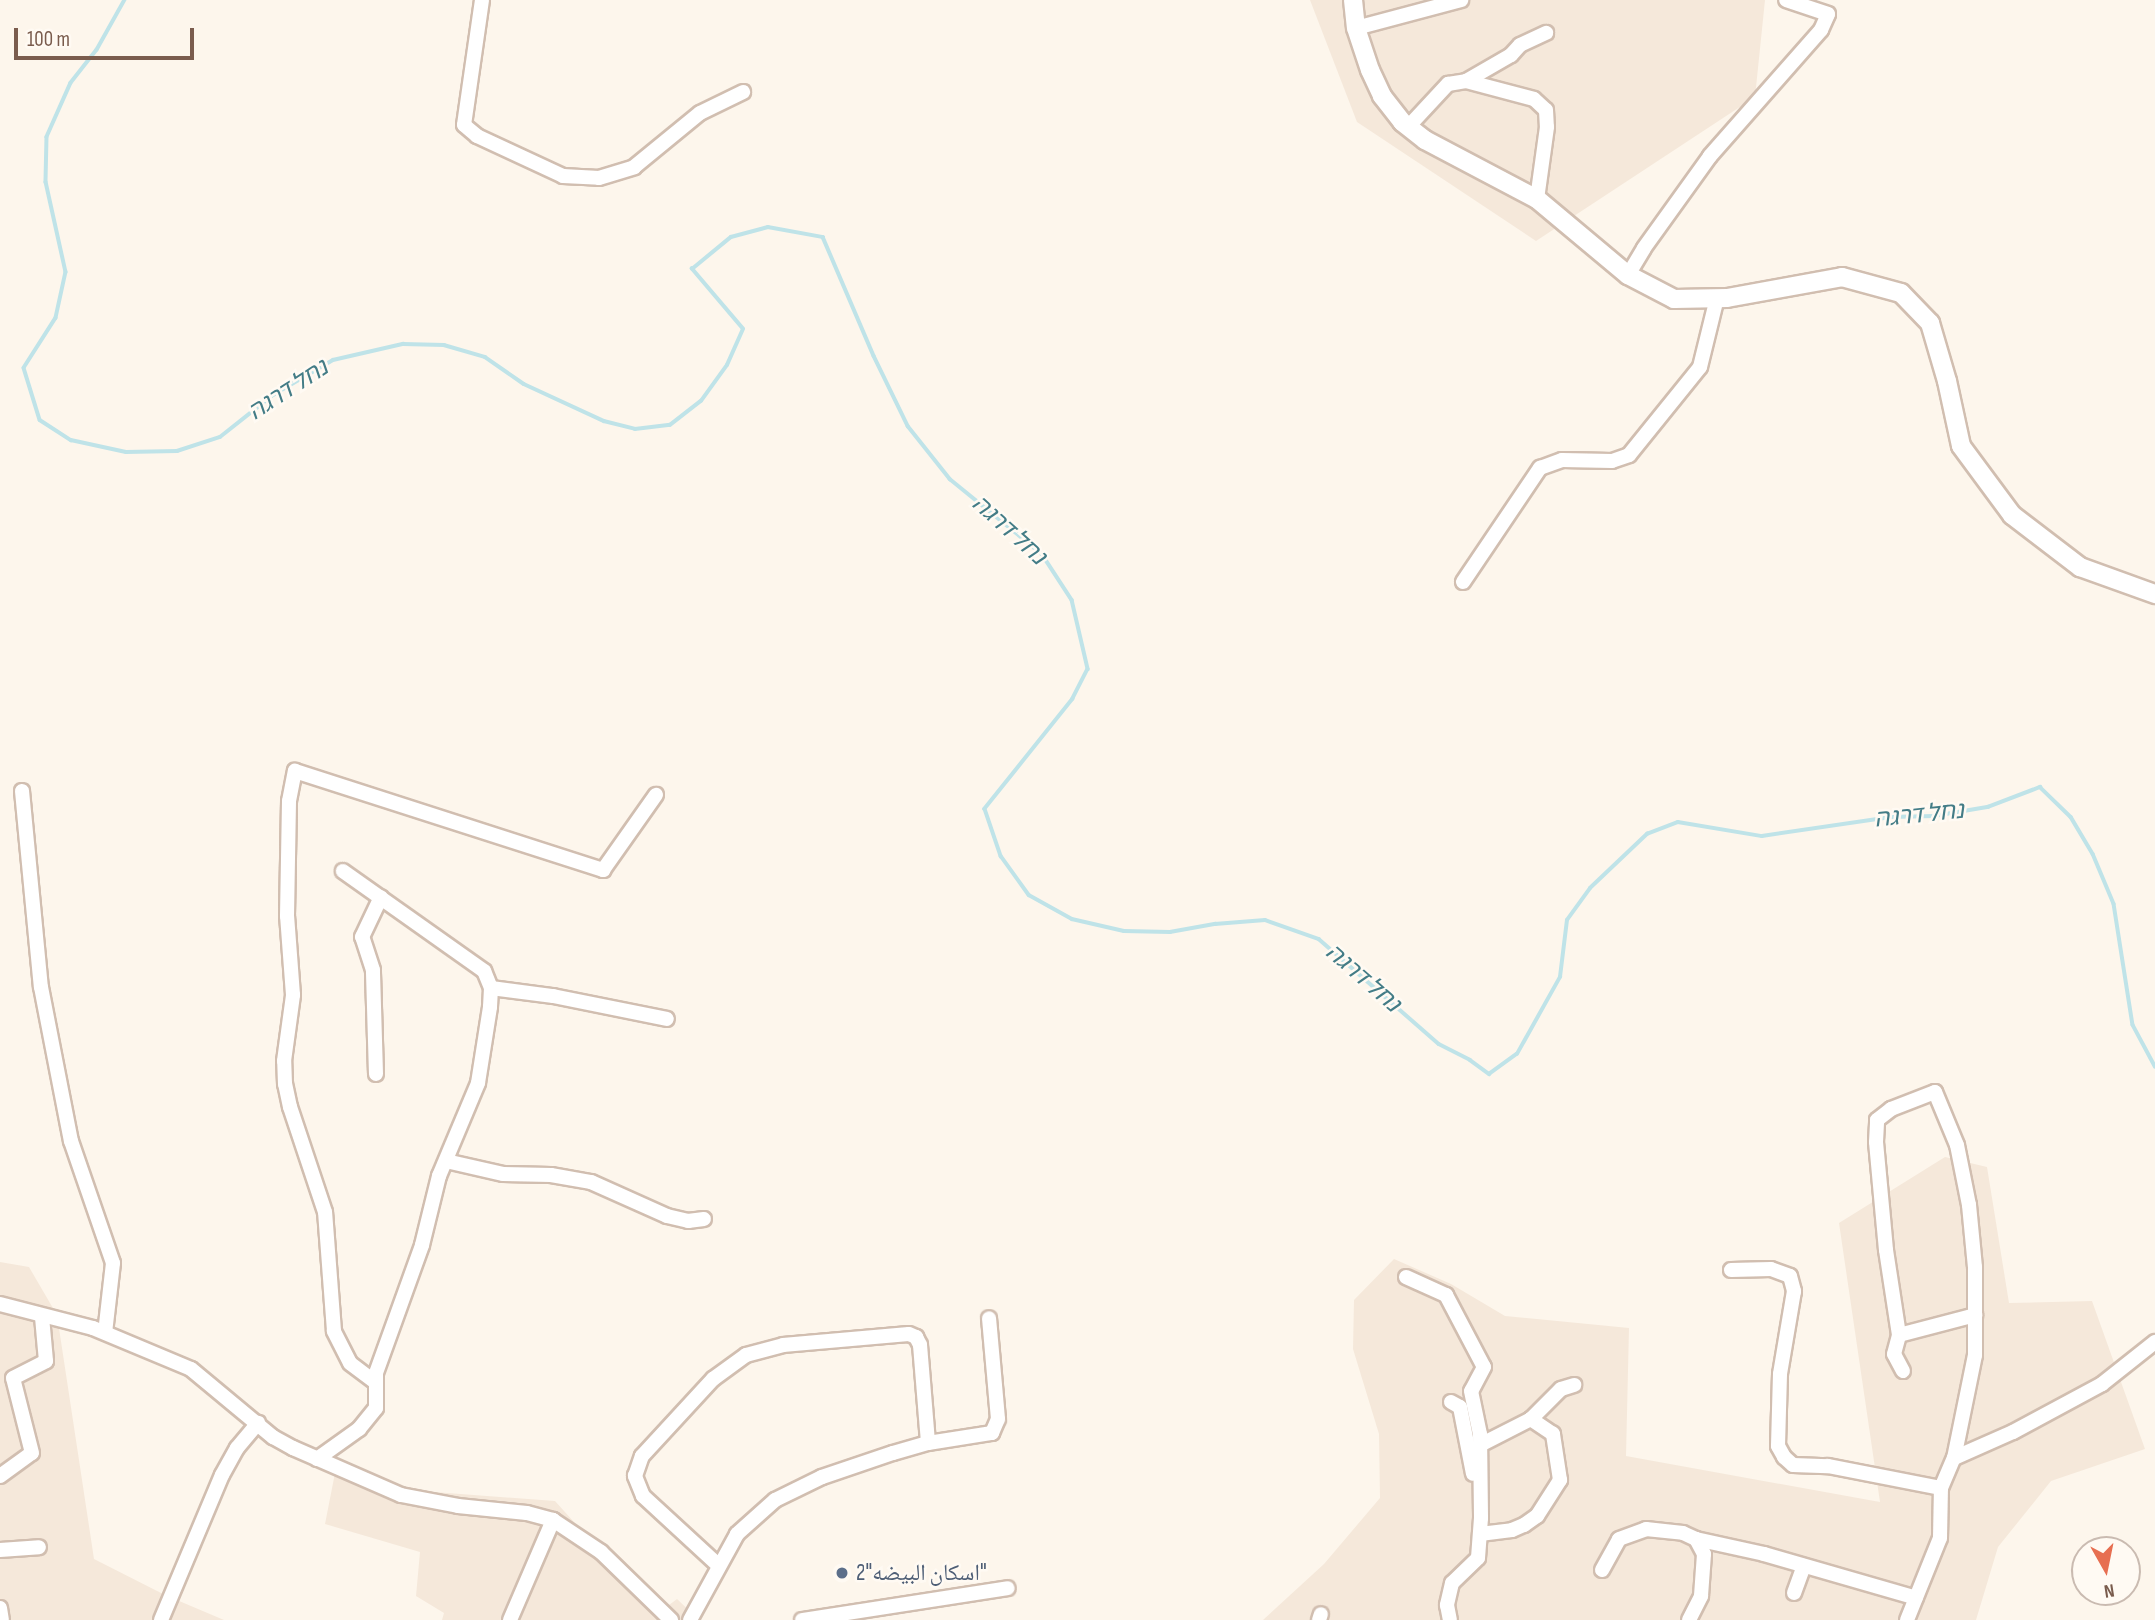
<!DOCTYPE html>
<meta charset="utf-8">
<style>
body{margin:0}
#map{position:relative;width:2155px;height:1620px;overflow:hidden;background:#fdf6ec;font-family:"Sofia Sans Condensed","Noto Naskh Arabic","Noto Sans Hebrew",sans-serif}
div>[style]{position:absolute}
.residential>*{inset:0;background:#f5e8da}
.stream>*{height:3.5px;margin:-1.75px;padding:0 1.75px;transform-origin:1.75px;border-radius:1.75px;background:#bfe3e8}
.roads{filter:drop-shadow(2px 0 #d1beb0) drop-shadow(-2px 0 #d1beb0) drop-shadow(0 2px #d1beb0) drop-shadow(0 -2px #d1beb0)}
.minor>*{height:14px;margin:-7px;padding:0 7px;transform-origin:7px;border-radius:7px;background:#fff}
.tertiary>*{height:18px;margin:-9px;padding:0 9px;transform-origin:9px;border-radius:9px;background:#fff}
.dots>*{width:19px;height:19px;translate:-50% -50%;box-sizing:border-box;border:4px solid #fffaf3;border-radius:50%}
span{translate:-50% -50%;white-space:nowrap;text-align:center;line-height:1.15;-webkit-text-stroke:5px #fffaf3;paint-order:stroke}
.service-label{font-size:23px;color:#4e5e75}
.left{translate:0 -50%;text-align:left}
.water-label{font-size:24px;color:#437c86;font-style:italic}
.north{position:absolute;left:2071px;top:1536px;width:70px;height:70px;box-sizing:border-box;background:#fffaf3;border:2px solid #cabbb1;border-radius:50%;rotate:171deg;font-size:19px;font-weight:700;line-height:28px;text-align:center;color:#7a5c4d}
.north::after{content:'';display:block;margin:auto;width:24px;height:32px;background:#e76f51;clip-path:polygon(50% 0,100% 100%,50% 72%,0 100%)}
.scale{position:absolute;left:14px;top:28px;width:180px;height:32px;box-sizing:border-box;border:4px solid #7a5c4d;border-top:0;padding-left:9px;font-size:21px;line-height:24px;white-space:nowrap;color:#7a5c4d;-webkit-text-stroke:5px #fffaf3;paint-order:stroke}
</style>
<div id="map">
<div class="residential">
<i style="clip-path:polygon(1310px 0,1765px 0,1755px 97px,1536px 241px,1357px 122px)"></i>
<i style="clip-path:polygon(1945px 1157px,1987px 1167px,2009px 1303px,2092px 1301px,2145px 1449px,2051px 1481px,1998px 1547px,1976px 1620px,1263px 1620px,1324px 1564px,1380px 1498px,1379px 1434px,1353px 1349px,1354px 1300px,1394px 1259px,1451px 1284px,1505px 1316px,1629px 1328px,1626px 1456px,1880px 1502px,1839px 1223px)"></i>
<i style="clip-path:polygon(0 1262px,29px 1267px,57px 1315px,94px 1559px,165px 1595px,224px 1620px,0 1620px)"></i>
<i style="clip-path:polygon(335px 1473px,434px 1492px,555px 1501px,657px 1614px,677px 1599px,699px 1620px,442px 1620px,444px 1613px,416px 1596px,420px 1552px,325px 1524px)"></i>
</div>
<div class="stream">
<i style="left:125px;top:0;width:57px;rotate:119.2deg"></i>
<i style="left:97px;top:50px;width:42px;rotate:128.2deg"></i>
<i style="left:71px;top:83px;width:59px;rotate:114deg"></i>
<i style="left:47px;top:137px;width:45px;rotate:91.3deg"></i>
<i style="left:46px;top:182px;width:92px;rotate:77.5deg"></i>
<i style="left:66px;top:272px;width:47px;rotate:102.3deg"></i>
<i style="left:56px;top:318px;width:59px;rotate:122.6deg"></i>
<i style="left:24px;top:368px;width:54px;rotate:72.9deg"></i>
<i style="left:40px;top:420px;width:37px;rotate:33deg"></i>
<i style="left:71px;top:440px;width:56px;rotate:12.3deg"></i>
<i style="left:126px;top:452px;width:51px;rotate:-1.1deg"></i>
<i style="left:177px;top:451px;width:45px;rotate:-18deg"></i>
<i style="left:220px;top:437px;width:68px;rotate:-38.4deg"></i>
<i style="left:273px;top:395px;width:69px;rotate:-30.3deg"></i>
<i style="left:333px;top:360px;width:72px;rotate:-12.9deg"></i>
<i style="left:403px;top:344px;width:41px;rotate:1.4deg"></i>
<i style="left:444px;top:345px;width:43px;rotate:16.3deg"></i>
<i style="left:485px;top:357px;width:47px;rotate:34.7deg"></i>
<i style="left:524px;top:384px;width:88px;rotate:24.8deg"></i>
<i style="left:604px;top:421px;width:32px;rotate:14deg"></i>
<i style="left:635px;top:429px;width:35px;rotate:-7deg"></i>
<i style="left:670px;top:425px;width:39px;rotate:-38deg"></i>
<i style="left:701px;top:401px;width:44px;rotate:-54.2deg"></i>
<i style="left:727px;top:365px;width:39px;rotate:-66deg"></i>
<i style="left:743px;top:329px;width:79px;rotate:-130.4deg"></i>
<i style="left:692px;top:269px;width:50px;rotate:-39.4deg"></i>
<i style="left:731px;top:237px;width:38px;rotate:-15deg"></i>
<i style="left:768px;top:227px;width:56px;rotate:10.3deg"></i>
<i style="left:823px;top:237px;width:129px;rotate:66.8deg"></i>
<i style="left:874px;top:356px;width:78px;rotate:64.1deg"></i>
<i style="left:908px;top:426px;width:68px;rotate:51.6deg"></i>
<i style="left:950px;top:479px;width:119px;rotate:39.2deg"></i>
<i style="left:1042px;top:554px;width:55px;rotate:56.9deg"></i>
<i style="left:1072px;top:600px;width:71px;rotate:76.9deg"></i>
<i style="left:1088px;top:669px;width:34px;rotate:117deg"></i>
<i style="left:1073px;top:699px;width:141px;rotate:128.7deg"></i>
<i style="left:985px;top:809px;width:50px;rotate:71.2deg"></i>
<i style="left:1001px;top:856px;width:48px;rotate:54.3deg"></i>
<i style="left:1029px;top:895px;width:49px;rotate:29.2deg"></i>
<i style="left:1072px;top:919px;width:53px;rotate:13deg"></i>
<i style="left:1124px;top:931px;width:46px;rotate:1.2deg"></i>
<i style="left:1170px;top:932px;width:46px;rotate:-10.1deg"></i>
<i style="left:1215px;top:924px;width:50px;rotate:-4.6deg"></i>
<i style="left:1265px;top:920px;width:57px;rotate:19.4deg"></i>
<i style="left:1319px;top:939px;width:159px;rotate:41.2deg"></i>
<i style="left:1439px;top:1044px;width:35px;rotate:27deg"></i>
<i style="left:1470px;top:1060px;width:24px;rotate:36deg"></i>
<i style="left:1489px;top:1074px;width:34px;rotate:-36deg"></i>
<i style="left:1517px;top:1054px;width:88px;rotate:-60.8deg"></i>
<i style="left:1560px;top:977px;width:57px;rotate:-83deg"></i>
<i style="left:1567px;top:920px;width:39px;rotate:-54deg"></i>
<i style="left:1590px;top:888px;width:79px;rotate:-43.5deg"></i>
<i style="left:1647px;top:834px;width:33px;rotate:-21deg"></i>
<i style="left:1678px;top:822px;width:85px;rotate:9.5deg"></i>
<i style="left:1762px;top:836px;width:130px;rotate:-8.4deg"></i>
<i style="left:1891px;top:817px;width:43px;rotate:-1.3deg"></i>
<i style="left:1934px;top:816px;width:55px;rotate:-9.5deg"></i>
<i style="left:1988px;top:807px;width:56px;rotate:-21deg"></i>
<i style="left:2040px;top:787px;width:43px;rotate:44.1deg"></i>
<i style="left:2071px;top:817px;width:43px;rotate:59.3deg"></i>
<i style="left:2093px;top:854px;width:54px;rotate:67.2deg"></i>
<i style="left:2114px;top:904px;width:122px;rotate:81.1deg"></i>
<i style="left:2133px;top:1025px;width:47px;rotate:61.8deg"></i>
</div>
<div class="roads">
<div class="minor">
<i style="left:482px;top:0;width:126px;rotate:98.2deg"></i>
<i style="left:464px;top:125px;width:17px;rotate:40deg"></i>
<i style="left:477px;top:136px;width:95px;rotate:24.9deg"></i>
<i style="left:563px;top:176px;width:36px;rotate:3deg"></i>
<i style="left:599px;top:178px;width:37px;rotate:-17deg"></i>
<i style="left:634px;top:167px;width:85px;rotate:-39.3deg"></i>
<i style="left:700px;top:113px;width:48px;rotate:-26deg"></i>
<i style="left:1356px;top:28px;width:109px;rotate:-14.9deg"></i>
<i style="left:1466px;top:81px;width:52px;rotate:-30deg"></i>
<i style="left:1511px;top:55px;width:13px;rotate:-48deg"></i>
<i style="left:1520px;top:45px;width:29px;rotate:-25deg"></i>
<i style="left:1408px;top:127px;width:59px;rotate:-47.1deg"></i>
<i style="left:1448px;top:84px;width:18px;rotate:-9deg"></i>
<i style="left:1466px;top:81px;width:70px;rotate:14.8deg"></i>
<i style="left:1534px;top:99px;width:16px;rotate:43deg"></i>
<i style="left:1546px;top:110px;width:17px;rotate:87deg"></i>
<i style="left:1547px;top:127px;width:73px;rotate:97.9deg"></i>
<i style="left:1628px;top:275px;width:31px;rotate:-59deg"></i>
<i style="left:1644px;top:248px;width:113px;rotate:-54.3deg"></i>
<i style="left:1710px;top:156px;width:168px;rotate:-48.6deg"></i>
<i style="left:1821px;top:30px;width:17px;rotate:-66deg"></i>
<i style="left:1828px;top:14px;width:44px;rotate:-161.6deg"></i>
<i style="left:1463px;top:582px;width:138px;rotate:-56deg"></i>
<i style="left:1540px;top:468px;width:23px;rotate:-20deg"></i>
<i style="left:1562px;top:460px;width:50px;rotate:1.1deg"></i>
<i style="left:1612px;top:461px;width:18px;rotate:-19deg"></i>
<i style="left:1629px;top:455px;width:113px;rotate:-51.1deg"></i>
<i style="left:1700px;top:367px;width:71px;rotate:-76.2deg"></i>
<i style="left:22px;top:791px;width:197px;rotate:84.5deg"></i>
<i style="left:41px;top:987px;width:157px;rotate:79deg"></i>
<i style="left:71px;top:1141px;width:129px;rotate:71deg"></i>
<i style="left:113px;top:1263px;width:70px;rotate:96.5deg"></i>
<i style="left:491px;top:988px;width:63px;rotate:7.4deg"></i>
<i style="left:553px;top:996px;width:116px;rotate:11.4deg"></i>
<i style="left:376px;top:1074px;width:104px;rotate:-91.7deg"></i>
<i style="left:373px;top:970px;width:35px;rotate:-108deg"></i>
<i style="left:362px;top:937px;width:44px;rotate:-64.6deg"></i>
<i style="left:446px;top:1161px;width:58px;rotate:12.8deg"></i>
<i style="left:503px;top:1174px;width:48px;rotate:1.2deg"></i>
<i style="left:551px;top:1175px;width:41px;rotate:9.9deg"></i>
<i style="left:591px;top:1182px;width:83px;rotate:24.1deg"></i>
<i style="left:667px;top:1216px;width:22px;rotate:13deg"></i>
<i style="left:688px;top:1221px;width:16px;rotate:-7deg"></i>
<i style="left:1731px;top:1270px;width:40px;rotate:-1.4deg"></i>
<i style="left:1771px;top:1269px;width:20px;rotate:20deg"></i>
<i style="left:1790px;top:1276px;width:16px;rotate:75deg"></i>
<i style="left:1794px;top:1291px;width:84px;rotate:99.6deg"></i>
<i style="left:1780px;top:1374px;width:72px;rotate:91.6deg"></i>
<i style="left:1778px;top:1446px;width:13px;rotate:61deg"></i>
<i style="left:1784px;top:1457px;width:12px;rotate:42deg"></i>
<i style="left:1793px;top:1465px;width:35px;rotate:2deg"></i>
<i style="left:1828px;top:1466px;width:115px;rotate:11deg"></i>
<i style="left:1406px;top:1277px;width:44px;rotate:24.2deg"></i>
<i style="left:1446px;top:1295px;width:81px;rotate:62.2deg"></i>
<i style="left:1484px;top:1367px;width:27px;rotate:118deg"></i>
<i style="left:1471px;top:1391px;width:44px;rotate:78.2deg"></i>
<i style="left:1480px;top:1434px;width:84px;rotate:89.3deg"></i>
<i style="left:1481px;top:1518px;width:40px;rotate:94.3deg"></i>
<i style="left:1478px;top:1558px;width:36px;rotate:136deg"></i>
<i style="left:1452px;top:1583px;width:23px;rotate:103deg"></i>
<i style="left:1447px;top:1605px;width:15px;rotate:79deg"></i>
<i style="left:0;top:1304px;width:96px;rotate:14.5deg"></i>
<i style="left:93px;top:1328px;width:106px;rotate:22.7deg"></i>
<i style="left:191px;top:1369px;width:107px;rotate:39.7deg"></i>
<i style="left:273px;top:1437px;width:23px;rotate:29deg"></i>
<i style="left:293px;top:1448px;width:118px;rotate:23.5deg"></i>
<i style="left:401px;top:1495px;width:58px;rotate:10.9deg"></i>
<i style="left:458px;top:1506px;width:69px;rotate:5.8deg"></i>
<i style="left:527px;top:1513px;width:27px;rotate:15deg"></i>
<i style="left:553px;top:1520px;width:58px;rotate:33.7deg"></i>
<i style="left:601px;top:1552px;width:98px;rotate:44.2deg"></i>
<i style="left:1899px;top:1335px;width:79px;rotate:-14.7deg"></i>
<i style="left:1903px;top:1371px;width:19px;rotate:-118deg"></i>
<i style="left:1894px;top:1354px;width:20px;rotate:-75deg"></i>
<i style="left:1899px;top:1335px;width:86px;rotate:-98.7deg"></i>
<i style="left:1886px;top:1250px;width:108px;rotate:-95.3deg"></i>
<i style="left:1876px;top:1142px;width:22px;rotate:-87deg"></i>
<i style="left:1877px;top:1120px;width:18px;rotate:-38deg"></i>
<i style="left:1891px;top:1109px;width:47px;rotate:-21.1deg"></i>
<i style="left:1935px;top:1092px;width:57px;rotate:67.5deg"></i>
<i style="left:1957px;top:1145px;width:61px;rotate:78.7deg"></i>
<i style="left:1969px;top:1205px;width:62px;rotate:84.5deg"></i>
<i style="left:1975px;top:1267px;width:88px;rotate:90deg"></i>
<i style="left:1975px;top:1355px;width:105px;rotate:101.5deg"></i>
<i style="left:375px;top:1382px;width:31px;rotate:-143deg"></i>
<i style="left:350px;top:1363px;width:36px;rotate:-117deg"></i>
<i style="left:334px;top:1331px;width:119px;rotate:-94.3deg"></i>
<i style="left:325px;top:1212px;width:111px;rotate:-108.4deg"></i>
<i style="left:290px;top:1107px;width:24px;rotate:-102deg"></i>
<i style="left:285px;top:1084px;width:23px;rotate:-92deg"></i>
<i style="left:284px;top:1061px;width:67px;rotate:-82.2deg"></i>
<i style="left:293px;top:995px;width:79px;rotate:-94.3deg"></i>
<i style="left:287px;top:916px;width:115px;rotate:-89deg"></i>
<i style="left:289px;top:801px;width:31px;rotate:-79deg"></i>
<i style="left:295px;top:771px;width:324px;rotate:17.8deg"></i>
<i style="left:603px;top:870px;width:92px;rotate:-54.8deg"></i>
<i style="left:1451px;top:1402px;width:10px;rotate:29deg"></i>
<i style="left:1460px;top:1407px;width:68px;rotate:79deg"></i>
<i style="left:1480px;top:1445px;width:57px;rotate:-27deg"></i>
<i style="left:1531px;top:1419px;width:42px;rotate:-45deg"></i>
<i style="left:1561px;top:1389px;width:14px;rotate:-17deg"></i>
<i style="left:317px;top:1459px;width:52px;rotate:-35.5deg"></i>
<i style="left:359px;top:1429px;width:27px;rotate:-51deg"></i>
<i style="left:376px;top:1408px;width:35px;rotate:-90deg"></i>
<i style="left:376px;top:1373px;width:136px;rotate:-70.2deg"></i>
<i style="left:422px;top:1245px;width:71px;rotate:-76.2deg"></i>
<i style="left:439px;top:1176px;width:101px;rotate:-67.2deg"></i>
<i style="left:478px;top:1083px;width:77px;rotate:-81deg"></i>
<i style="left:490px;top:1007px;width:19px;rotate:-87deg"></i>
<i style="left:491px;top:988px;width:18px;rotate:-112deg"></i>
<i style="left:484px;top:971px;width:173px;rotate:-144.7deg"></i>
<i style="left:0;top:1476px;width:39px;rotate:-36deg"></i>
<i style="left:32px;top:1453px;width:77px;rotate:-104.2deg"></i>
<i style="left:13px;top:1378px;width:37px;rotate:-27deg"></i>
<i style="left:46px;top:1361px;width:44px;rotate:-95.2deg"></i>
<i style="left:1480px;top:1534px;width:32px;rotate:-7deg"></i>
<i style="left:1512px;top:1530px;width:13px;rotate:-23deg"></i>
<i style="left:1524px;top:1525px;width:16px;rotate:-35deg"></i>
<i style="left:1537px;top:1516px;width:43px;rotate:-57.4deg"></i>
<i style="left:1560px;top:1480px;width:47px;rotate:-98.7deg"></i>
<i style="left:1553px;top:1434px;width:27px;rotate:-146deg"></i>
<i style="left:0;top:1550px;width:39px;rotate:-4deg"></i>
<i style="left:718px;top:1565px;width:102px;rotate:-137.4deg"></i>
<i style="left:643px;top:1496px;width:22px;rotate:-112deg"></i>
<i style="left:635px;top:1476px;width:21px;rotate:-71deg"></i>
<i style="left:642px;top:1456px;width:105px;rotate:-47.3deg"></i>
<i style="left:713px;top:1379px;width:41px;rotate:-36deg"></i>
<i style="left:746px;top:1355px;width:38px;rotate:-15deg"></i>
<i style="left:783px;top:1345px;width:126px;rotate:-5deg"></i>
<i style="left:909px;top:1334px;width:8px;rotate:23deg"></i>
<i style="left:916px;top:1337px;width:9px;rotate:63deg"></i>
<i style="left:920px;top:1345px;width:98px;rotate:85.3deg"></i>
<i style="left:1602px;top:1570px;width:35px;rotate:-61deg"></i>
<i style="left:1619px;top:1539px;width:29px;rotate:-20deg"></i>
<i style="left:1646px;top:1529px;width:37px;rotate:6deg"></i>
<i style="left:1683px;top:1533px;width:14px;rotate:25deg"></i>
<i style="left:1696px;top:1539px;width:70px;rotate:12.4deg"></i>
<i style="left:1764px;top:1554px;width:158px;rotate:16.1deg"></i>
<i style="left:1794px;top:1593px;width:29px;rotate:-70deg"></i>
<i style="left:0;top:1608px;width:12px;rotate:81deg"></i>
<i style="left:161px;top:1620px;width:157px;rotate:-67.2deg"></i>
<i style="left:222px;top:1475px;width:31px;rotate:-61deg"></i>
<i style="left:237px;top:1448px;width:33px;rotate:-50deg"></i>
<i style="left:510px;top:1620px;width:109px;rotate:-66.7deg"></i>
<i style="left:690px;top:1620px;width:98px;rotate:-61.3deg"></i>
<i style="left:737px;top:1534px;width:51px;rotate:-41.8deg"></i>
<i style="left:775px;top:1500px;width:52px;rotate:-26.1deg"></i>
<i style="left:822px;top:1477px;width:75px;rotate:-18.7deg"></i>
<i style="left:893px;top:1453px;width:36px;rotate:-16deg"></i>
<i style="left:928px;top:1443px;width:65px;rotate:-8.9deg"></i>
<i style="left:992px;top:1433px;width:15px;rotate:-67deg"></i>
<i style="left:998px;top:1419px;width:101px;rotate:-95.1deg"></i>
<i style="left:802px;top:1620px;width:208px;rotate:-8.8deg"></i>
<i style="left:1319px;top:1620px;width:6px;rotate:-72deg"></i>
<i style="left:1689px;top:1620px;width:27px;rotate:-63deg"></i>
<i style="left:1701px;top:1596px;width:42px;rotate:-85.9deg"></i>
<i style="left:1704px;top:1554px;width:17px;rotate:-118deg"></i>
<i style="left:1907px;top:1620px;width:88px;rotate:-68.1deg"></i>
<i style="left:1940px;top:1538px;width:50px;rotate:-88.9deg"></i>
<i style="left:1941px;top:1488px;width:33px;rotate:-67deg"></i>
<i style="left:1954px;top:1458px;width:64px;rotate:-23.8deg"></i>
<i style="left:2013px;top:1432px;width:101px;rotate:-28.3deg"></i>
<i style="left:2102px;top:1384px;width:68px;rotate:-38.4deg"></i>
</div>
<div class="tertiary">
<i style="left:1353px;top:0;width:28px;rotate:84deg"></i>
<i style="left:1356px;top:28px;width:44px;rotate:71.6deg"></i>
<i style="left:1370px;top:70px;width:29px;rotate:65deg"></i>
<i style="left:1382px;top:96px;width:33px;rotate:52deg"></i>
<i style="left:1402px;top:122px;width:29px;rotate:38deg"></i>
<i style="left:1425px;top:140px;width:127px;rotate:27.8deg"></i>
<i style="left:1537px;top:199px;width:119px;rotate:39.9deg"></i>
<i style="left:1628px;top:275px;width:52px;rotate:27.6deg"></i>
<i style="left:1674px;top:299px;width:53px;rotate:-1.1deg"></i>
<i style="left:1727px;top:298px;width:117px;rotate:-10.3deg"></i>
<i style="left:1842px;top:277px;width:61px;rotate:15.2deg"></i>
<i style="left:1901px;top:293px;width:42px;rotate:46deg"></i>
<i style="left:1930px;top:323px;width:60px;rotate:73.7deg"></i>
<i style="left:1947px;top:381px;width:66px;rotate:77.8deg"></i>
<i style="left:1961px;top:446px;width:86px;rotate:53.5deg"></i>
<i style="left:2012px;top:515px;width:86px;rotate:37.4deg"></i>
<i style="left:2080px;top:567px;width:80px;rotate:19.8deg"></i>
</div>
</div>
<div class="dots">
<i style="left:842px;top:1573px;background:#5c6f8a"></i>
</div>
<div class="service-label">
<span class="left" style="left:856px;top:1573px">اسكان البيضه"2"</span>
</div>
<div class="water-label">
<span style="left:288px;top:390px;rotate:-33deg">נחל דרגה</span>
<span style="left:1009px;top:530px;rotate:42deg">נחל דרגה</span>
<span style="left:1919px;top:815px;rotate:-6deg">נחל דרגה</span>
<span style="left:1363px;top:978px;rotate:41deg">נחל דרגה</span>
</div>
<div class="north">N</div>
<div class="scale">100 m</div>
</div>
